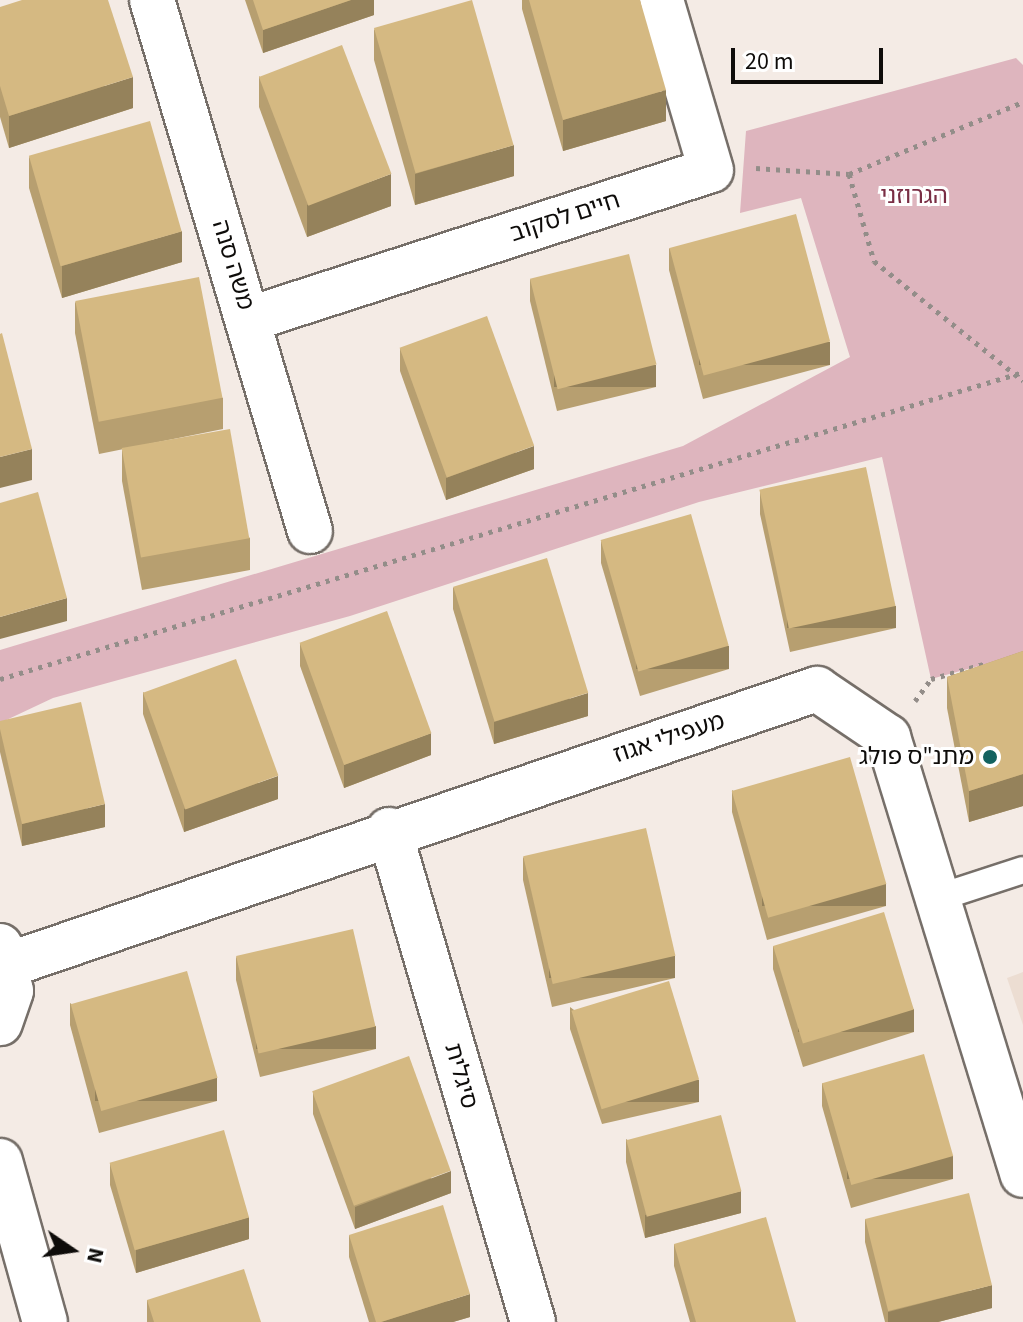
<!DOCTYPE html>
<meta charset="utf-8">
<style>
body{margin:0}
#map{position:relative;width:1023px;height:1322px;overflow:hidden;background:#f4ebe5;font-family:"Source Sans 3","Noto Sans Hebrew",sans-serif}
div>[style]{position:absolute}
.built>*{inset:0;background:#ecddd2}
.green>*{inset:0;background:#deb5be}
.path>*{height:5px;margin-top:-2.5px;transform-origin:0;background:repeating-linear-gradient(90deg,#938d89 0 4px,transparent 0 10px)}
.roads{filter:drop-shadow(2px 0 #766f69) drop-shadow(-2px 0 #766f69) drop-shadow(0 2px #766f69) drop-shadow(0 -2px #766f69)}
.service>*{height:26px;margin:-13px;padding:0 13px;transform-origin:13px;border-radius:13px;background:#fff}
.minor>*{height:44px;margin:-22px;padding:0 22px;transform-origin:22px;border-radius:22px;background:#fff}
.tertiary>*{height:44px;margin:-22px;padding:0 22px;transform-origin:22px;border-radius:22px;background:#fff}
.wall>*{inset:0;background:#b79f70}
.shaded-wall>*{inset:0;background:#95825b;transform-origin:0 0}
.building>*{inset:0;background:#d5b982;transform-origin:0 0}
.dots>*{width:22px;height:22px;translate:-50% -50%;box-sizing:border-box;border:4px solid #fff;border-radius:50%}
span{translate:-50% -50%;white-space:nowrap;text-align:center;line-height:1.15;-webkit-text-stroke:6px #fff;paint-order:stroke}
.park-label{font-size:24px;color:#792d44}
.street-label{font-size:24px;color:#0e0c0a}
.poi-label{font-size:24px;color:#0e0c0a}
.right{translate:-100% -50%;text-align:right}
.north{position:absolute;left:32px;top:1210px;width:80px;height:80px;-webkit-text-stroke:6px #fff;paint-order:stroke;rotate:103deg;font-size:22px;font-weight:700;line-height:32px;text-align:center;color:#0e0c0a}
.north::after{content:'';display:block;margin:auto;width:28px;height:36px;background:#0e0c0a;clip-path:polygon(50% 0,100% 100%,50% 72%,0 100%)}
.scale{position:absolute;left:731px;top:48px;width:152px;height:36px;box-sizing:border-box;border:4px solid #0e0c0a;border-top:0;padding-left:10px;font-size:24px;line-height:28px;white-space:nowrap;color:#0e0c0a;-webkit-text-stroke:6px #fff;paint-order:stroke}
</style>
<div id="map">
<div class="built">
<i style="clip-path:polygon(1023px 972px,1023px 1025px,1007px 978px)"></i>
</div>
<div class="green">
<i style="clip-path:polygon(1016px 58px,1023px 65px,1023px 654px,931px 679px,882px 457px,699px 502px,350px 616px,53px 698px,0 723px,0 650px,683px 446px,850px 357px,801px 198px,740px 213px,746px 131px)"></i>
</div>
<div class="path">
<i style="left:756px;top:168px;width:93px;rotate:3.7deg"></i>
<i style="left:849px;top:174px;width:91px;rotate:74deg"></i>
<i style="left:874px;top:261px;width:191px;rotate:38.8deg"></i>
<i style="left:849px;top:174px;width:188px;rotate:-22.5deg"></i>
<i style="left:0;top:679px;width:1068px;rotate:-16.7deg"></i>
<i style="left:915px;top:701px;width:27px;rotate:-54deg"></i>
<i style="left:931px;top:679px;width:55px;rotate:-15.8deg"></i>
</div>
<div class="roads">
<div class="service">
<i style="left:937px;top:898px;width:90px;rotate:-18deg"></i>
</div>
<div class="minor">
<i style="left:152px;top:0;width:554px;rotate:73.43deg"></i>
<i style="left:250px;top:319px;width:484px;rotate:-17.9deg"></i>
<i style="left:711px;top:170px;width:177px;rotate:-106.4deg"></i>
<i style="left:389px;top:830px;width:513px;rotate:73.69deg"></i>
<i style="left:8px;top:965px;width:855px;rotate:-18.84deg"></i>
<i style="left:817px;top:689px;width:86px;rotate:34.1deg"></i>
<i style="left:888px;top:737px;width:458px;rotate:72.9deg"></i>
</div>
<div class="tertiary">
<i style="left:0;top:946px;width:46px;rotate:76.3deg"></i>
<i style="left:11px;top:991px;width:34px;rotate:109deg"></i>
<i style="left:0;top:1161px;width:167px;rotate:74.4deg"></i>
</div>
</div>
<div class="wall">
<i style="clip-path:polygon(245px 0,374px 0,374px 15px,263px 53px)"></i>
<i style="clip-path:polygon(522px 0,640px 0,666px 121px,563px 151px,522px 9px)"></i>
<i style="clip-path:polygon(0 7px,133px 108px,9px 148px,0 117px)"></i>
<i style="clip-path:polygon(374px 29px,514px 176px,415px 205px,374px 60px)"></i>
<i style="clip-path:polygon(259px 76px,391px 206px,307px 237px,259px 107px)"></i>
<i style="clip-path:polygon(29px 157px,182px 262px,62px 298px,29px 188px)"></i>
<i style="clip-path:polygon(669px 248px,830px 365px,703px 399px,669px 270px)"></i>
<i style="clip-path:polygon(530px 279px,656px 387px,557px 411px,530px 301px)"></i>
<i style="clip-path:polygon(75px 302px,223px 398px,223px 429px,99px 454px,75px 333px)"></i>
<i style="clip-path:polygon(400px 348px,534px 469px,446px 500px,400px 371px)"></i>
<i style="clip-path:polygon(122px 450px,250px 538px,250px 570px,142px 590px,122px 481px)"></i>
<i style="clip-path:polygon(760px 491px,896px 628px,790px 652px,760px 514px)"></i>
<i style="clip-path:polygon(601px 541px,729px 669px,640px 696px,601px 563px)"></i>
<i style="clip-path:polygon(453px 587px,588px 716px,494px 744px,453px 609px)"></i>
<i style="clip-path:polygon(300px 643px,431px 755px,344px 788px,300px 666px)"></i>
<i style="clip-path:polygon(1023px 651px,1023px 806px,969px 822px,947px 708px,947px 677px)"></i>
<i style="clip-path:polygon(143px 692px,278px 799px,184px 832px,143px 714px)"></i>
<i style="clip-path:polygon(0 721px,105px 827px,22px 846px,0 752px)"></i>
<i style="clip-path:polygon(732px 790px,886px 906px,767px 940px,732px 812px)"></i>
<i style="clip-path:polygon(523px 857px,675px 978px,552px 1007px,523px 880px)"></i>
<i style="clip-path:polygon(773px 946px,914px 1032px,803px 1067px,773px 969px)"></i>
<i style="clip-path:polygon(236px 957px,376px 1049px,260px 1077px,236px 980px)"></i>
<i style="clip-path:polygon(70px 1003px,217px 1101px,99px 1133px,70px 1025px)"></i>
<i style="clip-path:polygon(570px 1007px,699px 1102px,602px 1124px,570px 1029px)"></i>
<i style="clip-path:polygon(822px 1083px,953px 1179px,851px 1208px,822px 1106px)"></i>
<i style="clip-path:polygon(313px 1092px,451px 1193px,355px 1229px,313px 1114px)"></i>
<i style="clip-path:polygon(626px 1139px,741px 1213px,645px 1238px,626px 1162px)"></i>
<i style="clip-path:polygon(110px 1163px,249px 1239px,136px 1273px,110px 1185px)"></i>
<i style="clip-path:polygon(865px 1219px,992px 1308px,938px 1322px,885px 1322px,865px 1242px)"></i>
<i style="clip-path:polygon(349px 1235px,470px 1317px,453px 1322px,369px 1322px,349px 1257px)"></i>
<i style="clip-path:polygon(674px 1244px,796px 1322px,690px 1322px,674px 1266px)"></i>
<i style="clip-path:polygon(147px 1300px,261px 1322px,147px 1322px)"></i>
</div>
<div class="shaded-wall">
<i style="clip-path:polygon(351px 0,374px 0,374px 15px,263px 53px,263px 30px)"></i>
<i style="clip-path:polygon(133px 77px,133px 108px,9px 148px,9px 116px)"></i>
<i style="clip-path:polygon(666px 90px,666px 121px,563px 151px,563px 120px)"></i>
<i style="clip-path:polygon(514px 145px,514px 176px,415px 205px,415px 174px)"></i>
<i style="clip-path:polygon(391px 174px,391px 206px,307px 237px,307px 205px)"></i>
<i style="clip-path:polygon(182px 231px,182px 262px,62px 298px,62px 266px)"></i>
<i style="left:830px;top:342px;width:23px;height:131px;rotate:90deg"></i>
<i style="left:656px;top:365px;width:22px;height:102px;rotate:90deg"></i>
<i style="clip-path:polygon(534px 446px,534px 469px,446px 500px,446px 478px)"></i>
<i style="clip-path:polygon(32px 449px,32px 480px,0 488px,0 457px)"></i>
<i style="clip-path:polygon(67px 598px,67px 621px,0 639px,0 617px)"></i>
<i style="left:896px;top:606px;width:22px;height:109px;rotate:90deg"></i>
<i style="left:729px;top:646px;width:23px;height:93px;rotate:90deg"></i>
<i style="clip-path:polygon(588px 693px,588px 716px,494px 744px,494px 722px)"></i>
<i style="clip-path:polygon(431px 733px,431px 755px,344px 788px,344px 765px)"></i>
<i style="clip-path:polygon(1023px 774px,1023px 806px,969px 822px,969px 791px)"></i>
<i style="clip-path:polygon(278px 776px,278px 799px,184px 832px,184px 809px)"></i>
<i style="clip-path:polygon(105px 804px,105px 827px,22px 846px,22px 824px)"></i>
<i style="left:886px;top:884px;width:22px;height:124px;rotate:90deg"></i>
<i style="left:675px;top:956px;width:22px;height:126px;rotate:90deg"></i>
<i style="left:914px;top:1009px;width:23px;height:116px;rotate:90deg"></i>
<i style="left:376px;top:1026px;width:23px;height:120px;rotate:90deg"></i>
<i style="left:217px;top:1078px;width:23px;height:122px;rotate:90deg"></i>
<i style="left:699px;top:1080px;width:22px;height:99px;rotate:90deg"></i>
<i style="left:953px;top:1156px;width:23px;height:106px;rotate:90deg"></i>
<i style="clip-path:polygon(451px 1171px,451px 1193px,355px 1229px,355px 1207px)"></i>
<i style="clip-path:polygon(741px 1191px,741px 1213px,645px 1238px,645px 1215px)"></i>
<i style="clip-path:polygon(249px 1217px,249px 1239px,136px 1273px,136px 1250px)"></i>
<i style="clip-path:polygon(992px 1285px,992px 1308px,938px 1322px,888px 1322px,888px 1312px)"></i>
<i style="clip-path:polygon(470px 1294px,470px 1317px,453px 1322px,381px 1322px)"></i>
</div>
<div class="building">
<i style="clip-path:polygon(22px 0,108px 0,133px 77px,9px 116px,0 86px,0 7px)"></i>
<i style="clip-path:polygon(253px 0,351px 0,263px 30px)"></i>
<i style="left:472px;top:0;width:151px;height:102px;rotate:74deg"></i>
<i style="clip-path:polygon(529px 0,640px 0,666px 90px,563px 120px)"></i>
<i style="left:342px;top:45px;width:138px;height:89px;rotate:69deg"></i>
<i style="left:150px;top:121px;width:115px;height:126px;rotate:74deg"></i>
<i style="left:796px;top:214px;width:132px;height:131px;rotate:75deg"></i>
<i style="left:629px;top:254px;width:114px;height:102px;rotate:76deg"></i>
<i style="left:199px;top:277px;width:123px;height:126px;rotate:79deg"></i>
<i style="left:487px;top:316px;width:138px;height:93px;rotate:70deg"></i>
<i style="clip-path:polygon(2px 333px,32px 449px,0 457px,0 334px)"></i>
<i style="left:230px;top:429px;width:111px;height:110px;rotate:80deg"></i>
<i style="left:866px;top:467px;width:142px;height:109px;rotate:78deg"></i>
<i style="clip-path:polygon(38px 492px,67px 598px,0 617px,0 503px)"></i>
<i style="left:691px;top:514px;width:137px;height:94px;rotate:74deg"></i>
<i style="left:547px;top:558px;width:141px;height:98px;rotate:73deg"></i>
<i style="left:387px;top:611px;width:130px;height:93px;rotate:70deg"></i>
<i style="clip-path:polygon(1023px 651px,1023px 774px,969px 791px,947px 677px)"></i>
<i style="left:236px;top:659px;width:124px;height:99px;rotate:70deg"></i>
<i style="clip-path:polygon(81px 702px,105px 804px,22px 824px,0 729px,0 721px)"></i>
<i style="left:850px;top:757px;width:132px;height:123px;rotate:74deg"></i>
<i style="left:646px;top:828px;width:131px;height:126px;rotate:77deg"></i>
<i style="left:884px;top:912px;width:102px;height:116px;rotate:73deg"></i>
<i style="left:353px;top:929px;width:100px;height:120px;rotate:77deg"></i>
<i style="left:187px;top:971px;width:111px;height:121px;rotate:74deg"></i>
<i style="left:669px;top:981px;width:103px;height:102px;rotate:73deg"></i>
<i style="left:924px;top:1054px;width:106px;height:106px;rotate:74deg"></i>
<i style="left:409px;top:1056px;width:122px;height:103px;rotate:70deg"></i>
<i style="left:721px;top:1115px;width:79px;height:98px;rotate:75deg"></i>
<i style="left:224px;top:1130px;width:91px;height:119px;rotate:74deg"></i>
<i style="left:969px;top:1193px;width:95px;height:107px;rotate:76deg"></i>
<i style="clip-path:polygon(443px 1205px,470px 1294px,381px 1322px,376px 1322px,349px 1235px)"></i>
<i style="clip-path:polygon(766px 1217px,796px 1322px,696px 1322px,674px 1244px)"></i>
<i style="clip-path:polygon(244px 1269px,261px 1322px,154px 1322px,147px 1300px)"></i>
</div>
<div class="dots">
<i style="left:990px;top:757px;background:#13625f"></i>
</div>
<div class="park-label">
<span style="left:914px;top:196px">הגרוזני</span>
</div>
<div class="street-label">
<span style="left:565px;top:217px;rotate:-18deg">חיים לסקוב</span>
<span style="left:233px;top:265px;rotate:73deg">משה סנה</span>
<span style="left:669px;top:738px;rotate:-18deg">מעפילי אגוז</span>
<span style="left:461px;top:1076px;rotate:74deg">סיגלית</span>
</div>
<div class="poi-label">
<span class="right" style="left:974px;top:757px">מתנ"ס פולג</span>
</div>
<div class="north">N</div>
<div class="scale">20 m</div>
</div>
